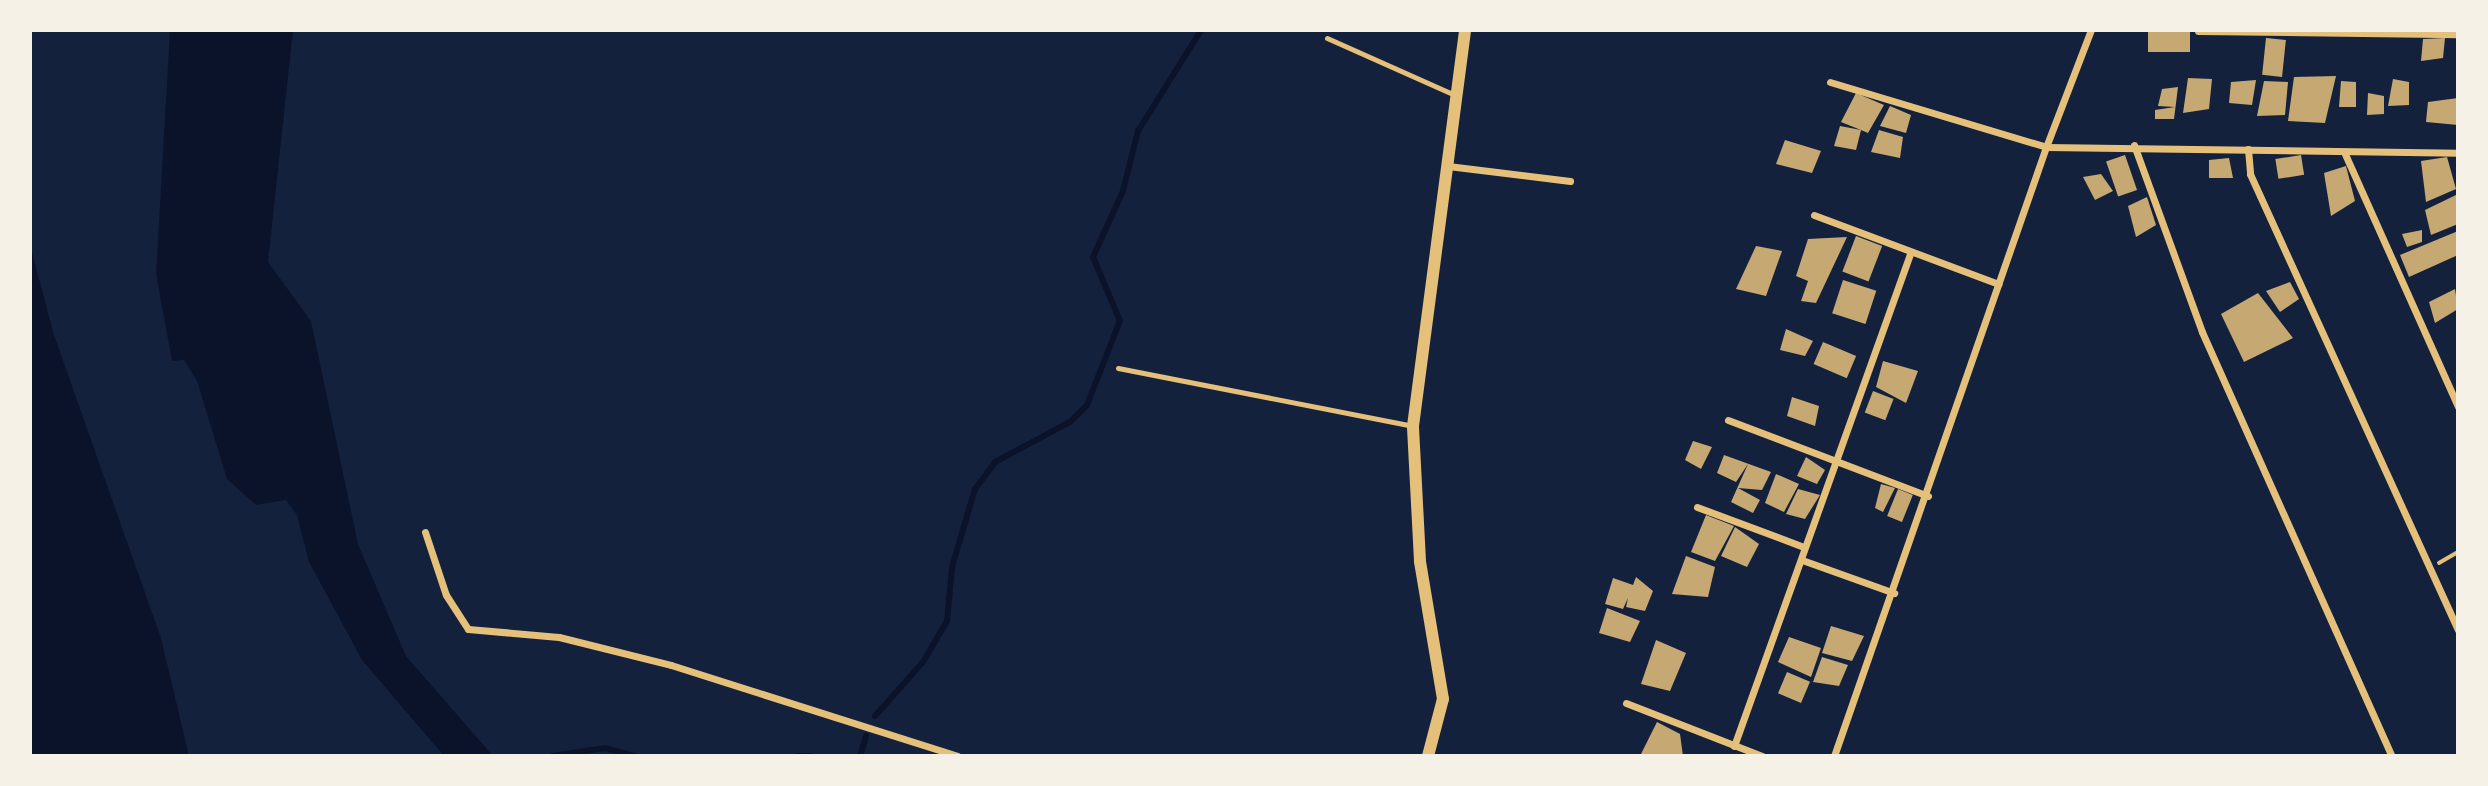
<!DOCTYPE html>
<style>
body{margin:0}
#map{position:relative;width:2488px;height:786px;overflow:hidden;background:#14213d;font-family:"Noto Sans",sans-serif}
div>[style]{position:absolute}
.water>*{inset:0;background:#0b132b}
.stream>*{height:6px;margin:-3px;padding:0 3px;transform-origin:3px;border-radius:3px;background:#0b132b}
.building>*{inset:0;background:#c6a872;transform-origin:0 0}
.path>*{height:3.5px;margin:-1.75px;padding:0 1.75px;transform-origin:1.75px;border-radius:1.75px;background:#e5c07b}
.service>*{height:5px;margin:-2.5px;padding:0 2.5px;transform-origin:2.5px;border-radius:2.5px;background:#e5c07b}
.minor>*{height:7px;margin:-3.5px;padding:0 3.5px;transform-origin:3.5px;border-radius:3.5px;background:#e5c07b}
.tertiary>*{height:12px;margin:-6px;padding:0 6px;transform-origin:6px;border-radius:6px;background:#e5c07b}
span{translate:-50% -50%;white-space:nowrap;text-align:center;line-height:1.15;-webkit-text-stroke:5px #f6f1e7;paint-order:stroke}
.frame{position:absolute;inset:0;border:32px solid #f6f1e7;pointer-events:none}
</style>
<div id="map">
<div class="water">
<i style="clip-path:polygon(170px 30px,293px 30px,268px 262px,311px 321px,358px 544px,406px 656px,493px 756px,444px 756px,362px 660px,309px 562px,297px 515px,286px 500px,256px 505px,227px 479px,197px 381px,184px 360px,172px 361px,156px 274px)"></i>
<i style="clip-path:polygon(30px 245px,54px 335px,161px 638px,189px 756px,30px 756px)"></i>
</div>
<div class="stream">
<i style="left:875px;top:716px;width:72px;rotate:-48.4deg"></i>
<i style="left:923px;top:662px;width:48px;rotate:-59.7deg"></i>
<i style="left:947px;top:621px;width:54px;rotate:-84.7deg"></i>
<i style="left:952px;top:567px;width:81px;rotate:-73.6deg"></i>
<i style="left:975px;top:489px;width:34px;rotate:-53deg"></i>
<i style="left:995px;top:462px;width:85px;rotate:-28.1deg"></i>
<i style="left:1070px;top:422px;width:24px;rotate:-45deg"></i>
<i style="left:1087px;top:405px;width:90px;rotate:-68.6deg"></i>
<i style="left:1120px;top:321px;width:69px;rotate:-112.9deg"></i>
<i style="left:1093px;top:257px;width:72px;rotate:-65.6deg"></i>
<i style="left:1123px;top:191px;width:62px;rotate:-76deg"></i>
<i style="left:1138px;top:131px;width:119px;rotate:-58deg"></i>
<i style="left:552px;top:756px;width:54px;rotate:-8.6deg"></i>
<i style="left:605px;top:748px;width:31px;rotate:15deg"></i>
<i style="left:798px;top:756px;width:13px"></i>
<i style="left:860px;top:756px;width:21px;rotate:-73deg"></i>
</div>
<div class="building">
<i style="left:2148px;top:30px;width:42px;height:22px"></i>
<i style="left:2266px;top:38px;width:20px;height:37px;rotate:6deg"></i>
<i style="clip-path:polygon(2445px 38px,2443px 58px,2421px 61px,2423px 39px)"></i>
<i style="clip-path:polygon(2336px 76px,2325px 123px,2288px 121px,2294px 77px)"></i>
<i style="clip-path:polygon(2188px 78px,2212px 79px,2209px 109px,2183px 113px)"></i>
<i style="clip-path:polygon(2393px 79px,2409px 82px,2409px 105px,2388px 106px)"></i>
<i style="clip-path:polygon(2256px 80px,2252px 105px,2229px 103px,2231px 82px)"></i>
<i style="clip-path:polygon(2264px 81px,2288px 82px,2285px 115px,2257px 116px)"></i>
<i style="clip-path:polygon(2341px 81px,2356px 82px,2356px 107px,2339px 107px)"></i>
<i style="clip-path:polygon(2178px 87px,2174px 119px,2155px 119px,2155px 110px,2175px 107px,2158px 106px,2162px 89px)"></i>
<i style="clip-path:polygon(1856px 93px,1884px 105px,1868px 133px,1861px 130px,1856px 150px,1834px 146px,1840px 126px,1861px 130px,1841px 122px)"></i>
<i style="clip-path:polygon(2368px 93px,2384px 96px,2384px 114px,2367px 115px)"></i>
<i style="clip-path:polygon(2458px 98px,2458px 125px,2426px 122px,2428px 102px)"></i>
<i style="clip-path:polygon(1890px 106px,1911px 115px,1906px 133px,1880px 126px)"></i>
<i style="clip-path:polygon(1879px 130px,1903px 137px,1900px 158px,1871px 152px)"></i>
<i style="clip-path:polygon(1785px 140px,1821px 151px,1812px 173px,1776px 164px)"></i>
<i style="left:2125px;top:155px;width:37px;height:20px;rotate:71deg"></i>
<i style="left:2301px;top:155px;width:20px;height:26px;rotate:81deg"></i>
<i style="clip-path:polygon(2447px 157px,2456px 189px,2426px 202px,2421px 161px)"></i>
<i style="clip-path:polygon(2229px 158px,2233px 178px,2209px 178px,2209px 160px)"></i>
<i style="clip-path:polygon(2346px 166px,2355px 201px,2331px 216px,2324px 173px)"></i>
<i style="clip-path:polygon(2101px 174px,2113px 191px,2095px 200px,2083px 177px)"></i>
<i style="clip-path:polygon(2458px 194px,2458px 224px,2431px 235px,2425px 210px)"></i>
<i style="clip-path:polygon(2147px 197px,2156px 225px,2136px 237px,2128px 206px)"></i>
<i style="clip-path:polygon(2422px 230px,2422px 242px,2407px 247px,2402px 234px)"></i>
<i style="clip-path:polygon(2458px 231px,2458px 255px,2409px 277px,2400px 255px)"></i>
<i style="left:1856px;top:236px;width:28px;height:38px;rotate:21deg"></i>
<i style="clip-path:polygon(1847px 237px,1816px 303px,1801px 301px,1808px 281px,1796px 276px,1808px 239px)"></i>
<i style="clip-path:polygon(1756px 246px,1782px 251px,1766px 296px,1736px 289px)"></i>
<i style="left:1843px;top:280px;width:35px;height:35px;rotate:18deg"></i>
<i style="clip-path:polygon(2290px 282px,2299px 299px,2280px 312px,2266px 291px)"></i>
<i style="clip-path:polygon(2455px 289px,2458px 309px,2435px 323px,2429px 302px)"></i>
<i style="clip-path:polygon(2258px 293px,2293px 338px,2244px 362px,2221px 314px)"></i>
<i style="clip-path:polygon(1786px 329px,1813px 341px,1805px 356px,1780px 350px)"></i>
<i style="left:1823px;top:342px;width:36px;height:24px;rotate:23deg"></i>
<i style="clip-path:polygon(1883px 361px,1918px 371px,1906px 403px,1876px 387px)"></i>
<i style="left:1873px;top:391px;width:22px;height:23px;rotate:21deg"></i>
<i style="clip-path:polygon(1792px 397px,1819px 406px,1815px 426px,1787px 416px)"></i>
<i style="clip-path:polygon(1693px 441px,1712px 447px,1701px 469px,1685px 460px)"></i>
<i style="clip-path:polygon(1724px 455px,1771px 472px,1762px 490px,1738px 488px,1760px 500px,1753px 513px,1731px 502px,1748px 464px,1736px 482px,1717px 473px)"></i>
<i style="clip-path:polygon(1806px 457px,1825px 470px,1817px 484px,1797px 476px)"></i>
<i style="clip-path:polygon(1776px 474px,1799px 484px,1784px 512px,1765px 503px)"></i>
<i style="clip-path:polygon(1881px 484px,1895px 488px,1883px 512px,1875px 508px)"></i>
<i style="clip-path:polygon(1798px 489px,1820px 495px,1805px 519px,1786px 514px)"></i>
<i style="left:1898px;top:489px;width:16px;height:29px;rotate:22deg"></i>
<i style="clip-path:polygon(1706px 515px,1734px 526px,1715px 561px,1691px 552px)"></i>
<i style="clip-path:polygon(1735px 527px,1759px 544px,1747px 567px,1721px 556px)"></i>
<i style="clip-path:polygon(1686px 556px,1715px 567px,1708px 597px,1672px 594px)"></i>
<i style="clip-path:polygon(1636px 577px,1653px 591px,1645px 611px,1626px 607px,1628px 598px,1623px 609px,1605px 604px,1613px 578px,1633px 585px)"></i>
<i style="clip-path:polygon(1607px 608px,1640px 621px,1630px 642px,1599px 633px)"></i>
<i style="clip-path:polygon(1831px 626px,1864px 636px,1852px 661px,1822px 653px)"></i>
<i style="clip-path:polygon(1789px 637px,1821px 648px,1811px 677px,1778px 662px)"></i>
<i style="clip-path:polygon(1656px 640px,1686px 653px,1670px 691px,1641px 684px)"></i>
<i style="clip-path:polygon(1822px 657px,1848px 665px,1839px 686px,1813px 682px)"></i>
<i style="left:1787px;top:672px;width:25px;height:23px;rotate:23deg"></i>
<i style="clip-path:polygon(1657px 722px,1680px 734px,1683px 756px,1640px 756px)"></i>
</div>
<div class="path">
<i style="left:2439px;top:563px;width:22px;rotate:-30deg"></i>
</div>
<div class="service">
<i style="left:1327px;top:38px;width:140px;rotate:24deg"></i>
<i style="left:1118px;top:368px;width:301px;rotate:11.1deg"></i>
</div>
<div class="minor">
<i style="left:2198px;top:31px;width:260px;rotate:0.7deg"></i>
<i style="left:1830px;top:82px;width:226px;rotate:16.7deg"></i>
<i style="left:2046px;top:147px;width:125px;rotate:-69deg"></i>
<i style="left:2134px;top:145px;width:199px;rotate:70deg"></i>
<i style="left:2202px;top:332px;width:465px;rotate:65.9deg"></i>
<i style="left:2248px;top:149px;width:25px;rotate:85deg"></i>
<i style="left:2250px;top:174px;width:501px;rotate:65.48deg"></i>
<i style="left:2345px;top:154px;width:277px;rotate:65.9deg"></i>
<i style="left:1448px;top:166px;width:123px;rotate:7deg"></i>
<i style="left:1814px;top:215px;width:197px;rotate:20.5deg"></i>
<i style="left:1728px;top:420px;width:214px;rotate:20.8deg"></i>
<i style="left:1697px;top:507px;width:114px;rotate:20.5deg"></i>
<i style="left:425px;top:532px;width:66px;rotate:71.6deg"></i>
<i style="left:446px;top:595px;width:40px;rotate:57.1deg"></i>
<i style="left:468px;top:629px;width:91px;rotate:5deg"></i>
<i style="left:559px;top:637px;width:115px;rotate:14deg"></i>
<i style="left:671px;top:665px;width:301px;rotate:17.6deg"></i>
<i style="left:1802px;top:560px;width:98px;rotate:19.7deg"></i>
<i style="left:1626px;top:703px;width:146px;rotate:21.3deg"></i>
<i style="left:1734px;top:746px;width:523px;rotate:-70.32deg"></i>
<i style="left:1834px;top:756px;width:645px;rotate:-70.81deg"></i>
<i style="left:2046px;top:147px;width:412px;rotate:0.8deg"></i>
</div>
<div class="tertiary">
<i style="left:1428px;top:756px;width:59px;rotate:-75.3deg"></i>
<i style="left:1443px;top:699px;width:140px;rotate:-99.5deg"></i>
<i style="left:1420px;top:561px;width:135px;rotate:-93deg"></i>
<i style="left:1413px;top:426px;width:399px;rotate:-82.5deg"></i>
</div>
<div class="frame"></div>
</div>
